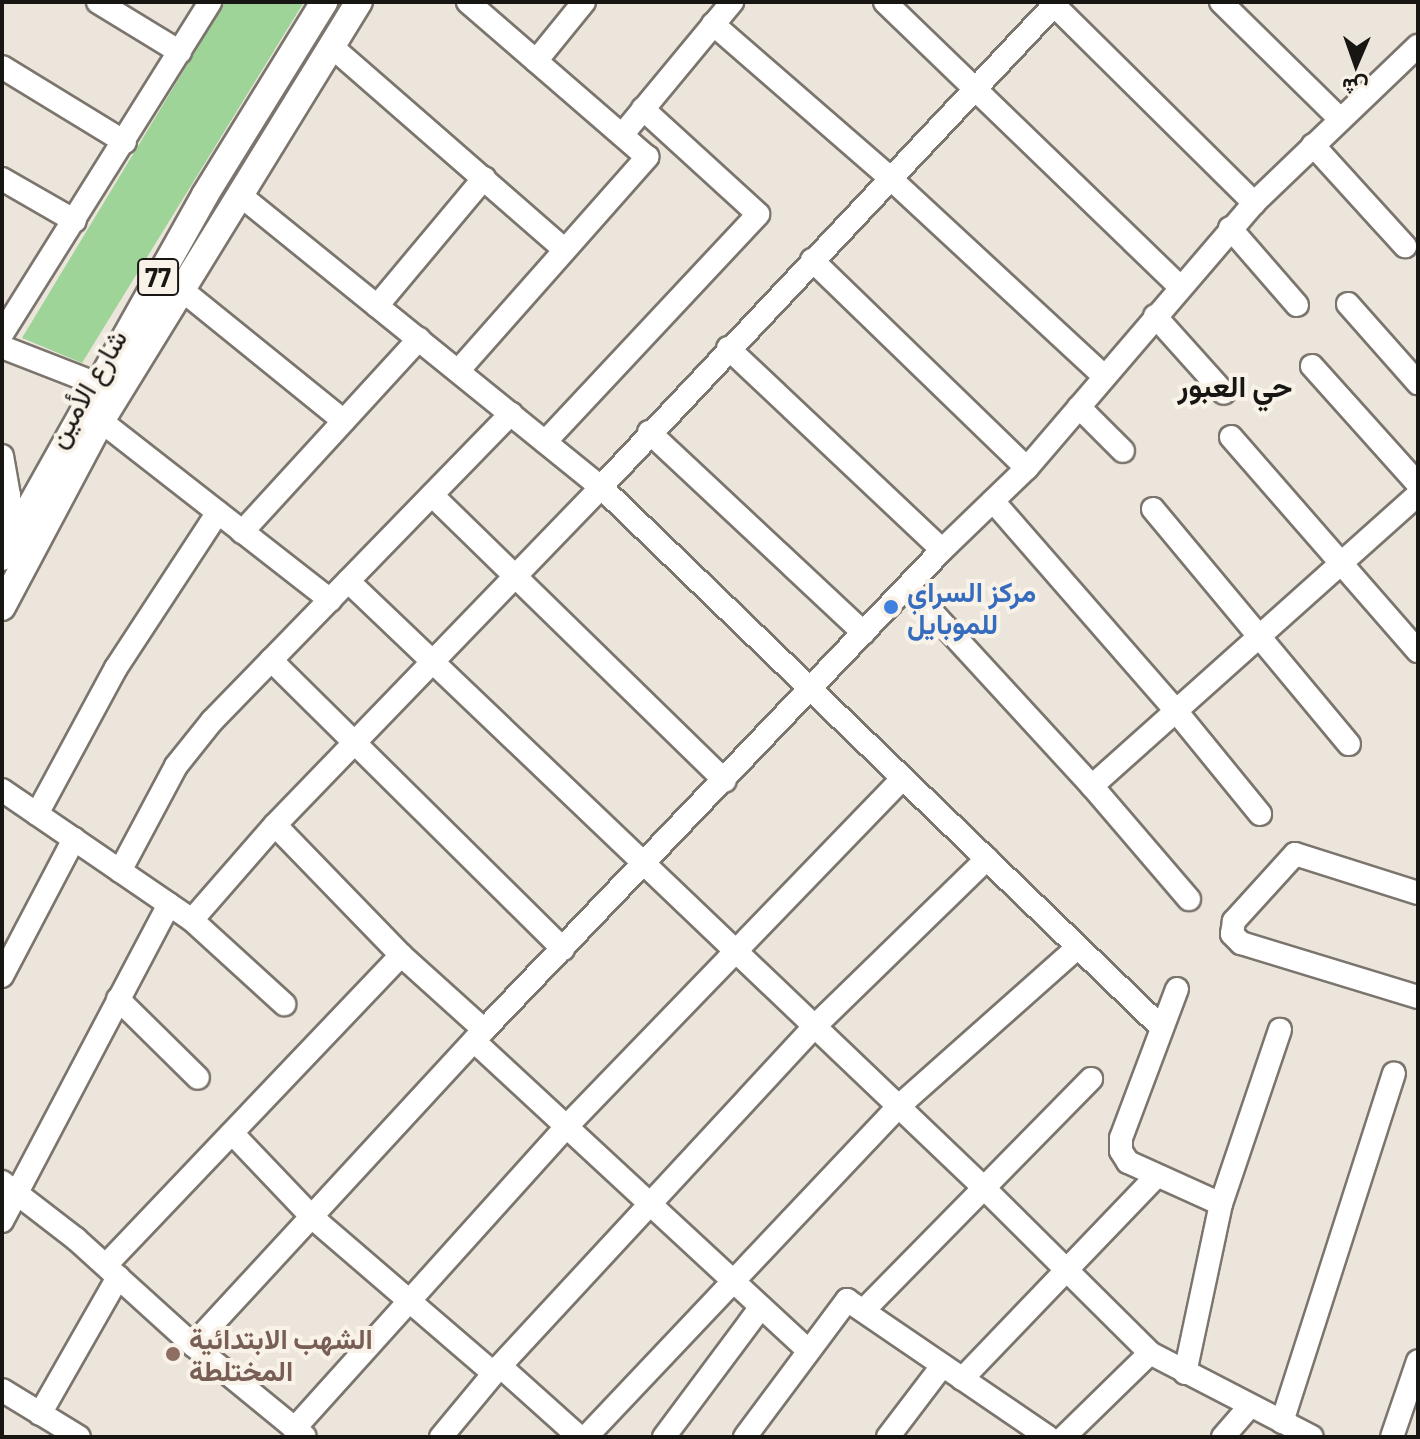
<!DOCTYPE html>
<meta charset="utf-8">
<style>
body{margin:0}
#map{position:relative;width:1420px;height:1439px;overflow:hidden;background:#ece5dc;font-family:Barlow,Vazirmatn,sans-serif}
div>[style]{position:absolute}
.green>*{inset:0;background:#9ed498}
.roads{filter:drop-shadow(2px 0 #7c756e) drop-shadow(-2px 0 #7c756e) drop-shadow(0 2px #7c756e) drop-shadow(0 -2px #7c756e)}
.minor>*{height:22px;margin:-11px;padding:0 11px;transform-origin:11px;border-radius:11px;background:#fff}
.major>*{height:26px;margin:-13px;padding:0 13px;transform-origin:13px;border-radius:13px;background:#fff}
.dots>*{width:22px;height:22px;translate:-50% -50%;box-sizing:border-box;border:4px solid #f9f2e9;border-radius:50%}
span{translate:-50% -50%;white-space:nowrap;text-align:center;line-height:1.15;-webkit-text-stroke:8px #f9f2e9;paint-order:stroke}
.shield-label span{padding:2px 6px;background:#f9f2e9;border:2px solid;border-radius:6px;-webkit-text-stroke-width:0}
.shield-label{font-size:26px;color:#181613;font-weight:700}
.street-label{font-size:28px;color:#181613}
.shop-label{font-size:28px;color:#366cbe;font-weight:700}
.left{translate:0 -50%;text-align:left}
.education-label{font-size:28px;color:#785e54;font-weight:700}
.neighbourhood-label{font-size:30px;color:#181613;font-weight:700}
.frame{position:absolute;inset:0;border:4px solid #181613;pointer-events:none}
.north{position:absolute;left:1316px;top:24px;width:80px;height:80px;-webkit-text-stroke:6px #f9f2e9;paint-order:stroke;rotate:182deg;font-size:22px;font-weight:700;line-height:32px;text-align:center;color:#181613}
.north::after{content:'';display:block;margin:auto;width:28px;height:36px;background:#181613;clip-path:polygon(50% 0,100% 100%,50% 72%,0 100%)}
</style>
<div id="map">
<div class="green">
<i style="clip-path:polygon(225px 2px,304px 2px,82px 363px,22px 338px)"></i>
</div>
<div class="roads">
<div class="minor">
<i style="left:98px;top:2px;width:96px;rotate:31.4deg"></i>
<i style="left:885px;top:2px;width:410px;rotate:44deg"></i>
<i style="left:1051px;top:2px;width:286px;rotate:44.7deg"></i>
<i style="left:1221px;top:2px;width:167px;rotate:44.5deg"></i>
<i style="left:713px;top:24px;width:235px;rotate:41deg"></i>
<i style="left:890px;top:178px;width:292px;rotate:42.8deg"></i>
<i style="left:331px;top:46px;width:310px;rotate:41.1deg"></i>
<i style="left:536px;top:61px;width:76px;rotate:-50.9deg"></i>
<i style="left:2px;top:67px;width:144px;rotate:31.4deg"></i>
<i style="left:622px;top:135px;width:173px;rotate:-50.4deg"></i>
<i style="left:1313px;top:145px;width:137px;rotate:47.7deg"></i>
<i style="left:2px;top:179px;width:84px;rotate:29.9deg"></i>
<i style="left:240px;top:195px;width:464px;rotate:39deg"></i>
<i style="left:601px;top:487px;width:779px;rotate:43.96deg"></i>
<i style="left:1230px;top:228px;width:102px;rotate:49deg"></i>
<i style="left:812px;top:260px;width:299px;rotate:44.1deg"></i>
<i style="left:182px;top:290px;width:208px;rotate:39deg"></i>
<i style="left:1348px;top:304px;width:106px;rotate:48.5deg"></i>
<i style="left:377px;top:306px;width:167px;rotate:-50.1deg"></i>
<i style="left:1155px;top:316px;width:103px;rotate:48.1deg"></i>
<i style="left:2px;top:334px;width:392px;rotate:-57.9deg"></i>
<i style="left:2px;top:347px;width:102px;rotate:21.3deg"></i>
<i style="left:728px;top:348px;width:294px;rotate:43.3deg"></i>
<i style="left:1312px;top:366px;width:159px;rotate:48.1deg"></i>
<i style="left:458px;top:371px;width:286px;rotate:-48.5deg"></i>
<i style="left:647px;top:157px;width:237px;rotate:-139.1deg"></i>
<i style="left:1079px;top:407px;width:62px;rotate:45deg"></i>
<i style="left:101px;top:421px;width:291px;rotate:38deg"></i>
<i style="left:649px;top:432px;width:294px;rotate:43.1deg"></i>
<i style="left:1231px;top:437px;width:284px;rotate:48.9deg"></i>
<i style="left:545px;top:442px;width:312px;rotate:-46.9deg"></i>
<i style="left:758px;top:214px;width:156px;rotate:-137.6deg"></i>
<i style="left:2px;top:456px;width:40px;rotate:80deg"></i>
<i style="left:9px;top:495px;width:49px;rotate:90deg"></i>
<i style="left:432px;top:495px;width:409px;rotate:44.3deg"></i>
<i style="left:993px;top:501px;width:279px;rotate:48.9deg"></i>
<i style="left:1176px;top:711px;width:133px;rotate:50.8deg"></i>
<i style="left:1153px;top:509px;width:306px;rotate:50.2deg"></i>
<i style="left:242px;top:532px;width:262px;rotate:-47.5deg"></i>
<i style="left:348px;top:581px;width:879px;rotate:43.66deg"></i>
<i style="left:984px;top:1188px;width:234px;rotate:44.8deg"></i>
<i style="left:1150px;top:1353px;width:182px;rotate:27.4deg"></i>
<i style="left:909px;top:587px;width:270px;rotate:47.4deg"></i>
<i style="left:1092px;top:786px;width:149px;rotate:49.4deg"></i>
<i style="left:271px;top:660px;width:411px;rotate:44.7deg"></i>
<i style="left:1092px;top:786px;width:437px;rotate:-41.8deg"></i>
<i style="left:2px;top:790px;width:230px;rotate:34.4deg"></i>
<i style="left:192px;top:920px;width:125px;rotate:42.4deg"></i>
<i style="left:37px;top:814px;width:166px;rotate:-61.6deg"></i>
<i style="left:116px;top:668px;width:186px;rotate:-56.8deg"></i>
<i style="left:275px;top:825px;width:181px;rotate:45.9deg"></i>
<i style="left:401px;top:955px;width:112px;rotate:42.1deg"></i>
<i style="left:120px;top:871px;width:119px;rotate:-61.9deg"></i>
<i style="left:176px;top:766px;width:58px;rotate:-51.3deg"></i>
<i style="left:212px;top:721px;width:429px;rotate:-45.8deg"></i>
<i style="left:1418px;top:893px;width:129px;rotate:-162.4deg"></i>
<i style="left:1295px;top:854px;width:91px;rotate:132.3deg"></i>
<i style="left:1234px;top:921px;width:13px;rotate:99deg"></i>
<i style="left:1232px;top:934px;width:13px;rotate:45deg"></i>
<i style="left:1241px;top:943px;width:185px;rotate:17deg"></i>
<i style="left:192px;top:920px;width:126px;rotate:-48.9deg"></i>
<i style="left:275px;top:825px;width:470px;rotate:-46deg"></i>
<i style="left:601px;top:487px;width:666px;rotate:-46.77deg"></i>
<i style="left:2px;top:976px;width:155px;rotate:-62.3deg"></i>
<i style="left:1177px;top:989px;width:159px;rotate:110.6deg"></i>
<i style="left:1121px;top:1138px;width:13px;rotate:90deg"></i>
<i style="left:1121px;top:1151px;width:13px;rotate:58deg"></i>
<i style="left:1128px;top:1162px;width:102px;rotate:24.3deg"></i>
<i style="left:118px;top:999px;width:112px;rotate:44.6deg"></i>
<i style="left:474px;top:1041px;width:456px;rotate:42.8deg"></i>
<i style="left:232px;top:1133px;width:117px;rotate:46.4deg"></i>
<i style="left:313px;top:1218px;width:238px;rotate:40.7deg"></i>
<i style="left:2px;top:1182px;width:93px;rotate:37.6deg"></i>
<i style="left:76px;top:1239px;width:158px;rotate:42.2deg"></i>
<i style="left:193px;top:1345px;width:144px;rotate:39.3deg"></i>
<i style="left:2px;top:1221px;width:358px;rotate:-62.2deg"></i>
<i style="left:106px;top:1265px;width:428px;rotate:-46.4deg"></i>
<i style="left:864px;top:1310px;width:324px;rotate:-45.5deg"></i>
<i style="left:193px;top:1345px;width:429px;rotate:-47.3deg"></i>
<i style="left:484px;top:1030px;width:663px;rotate:-46.34deg"></i>
<i style="left:942px;top:550px;width:118px;rotate:-44deg"></i>
<i style="left:1027px;top:468px;width:349px;rotate:-49.4deg"></i>
<i style="left:1254px;top:203px;width:227px;rotate:-43.8deg"></i>
<i style="left:500px;top:1366px;width:106px;rotate:41.9deg"></i>
<i style="left:1185px;top:1373px;width:173px;rotate:-78deg"></i>
<i style="left:1221px;top:1204px;width:184px;rotate:-71.3deg"></i>
<i style="left:962px;top:1379px;width:281px;rotate:-46.2deg"></i>
<i style="left:2px;top:1390px;width:90px;rotate:31.4deg"></i>
<i style="left:40px;top:1414px;width:158px;rotate:-60.3deg"></i>
<i style="left:1282px;top:1422px;width:366px;rotate:-72.2deg"></i>
<i style="left:294px;top:1429px;width:406px;rotate:-48deg"></i>
<i style="left:566px;top:1127px;width:485px;rotate:-46deg"></i>
<i style="left:441px;top:1437px;width:92px;rotate:-50.3deg"></i>
<i style="left:500px;top:1366px;width:463px;rotate:-47.2deg"></i>
<i style="left:815px;top:1026px;width:240px;rotate:-44.2deg"></i>
<i style="left:586px;top:1437px;width:456px;rotate:-46.6deg"></i>
<i style="left:899px;top:1106px;width:239px;rotate:-41.6deg"></i>
<i style="left:664px;top:1437px;width:162px;rotate:-53.3deg"></i>
<i style="left:745px;top:1437px;width:171px;rotate:-53.3deg"></i>
<i style="left:847px;top:1300px;width:243px;rotate:34.3deg"></i>
<i style="left:888px;top:1437px;width:89px;rotate:-52.7deg"></i>
<i style="left:1064px;top:1437px;width:120px;rotate:-44.3deg"></i>
<i style="left:1223px;top:1437px;width:41px;rotate:-48.9deg"></i>
<i style="left:1392px;top:1437px;width:80px;rotate:-71.1deg"></i>
</div>
<div class="major">
<i style="left:2px;top:557px;width:415px;rotate:-60.7deg"></i>
<i style="left:205px;top:195px;width:227px;rotate:-58.3deg"></i>
<i style="left:2px;top:607px;width:211px;rotate:-62deg"></i>
<i style="left:101px;top:421px;width:492px;rotate:-58.4deg"></i>
</div>
</div>
<div class="dots">
<i style="left:891px;top:607px;background:#3f7fe0"></i>
<i style="left:173px;top:1354px;background:#8d6e63"></i>
</div>
<div class="shield-label">
<span style="left:158px;top:277px">77</span>
</div>
<div class="street-label">
<span style="left:86px;top:388px;rotate:-60deg">شارع الأمين</span>
</div>
<div class="shop-label">
<span class="left" style="left:907px;top:607px">مركز السراي<br>للموبايل</span>
</div>
<div class="education-label">
<span class="left" style="left:189px;top:1354px">الشهب الابتدائية<br>المختلطة</span>
</div>
<div class="neighbourhood-label">
<span style="left:1235px;top:385px">حي العبور</span>
</div>
<div class="frame"></div>
<div class="north">ش</div>
</div>
